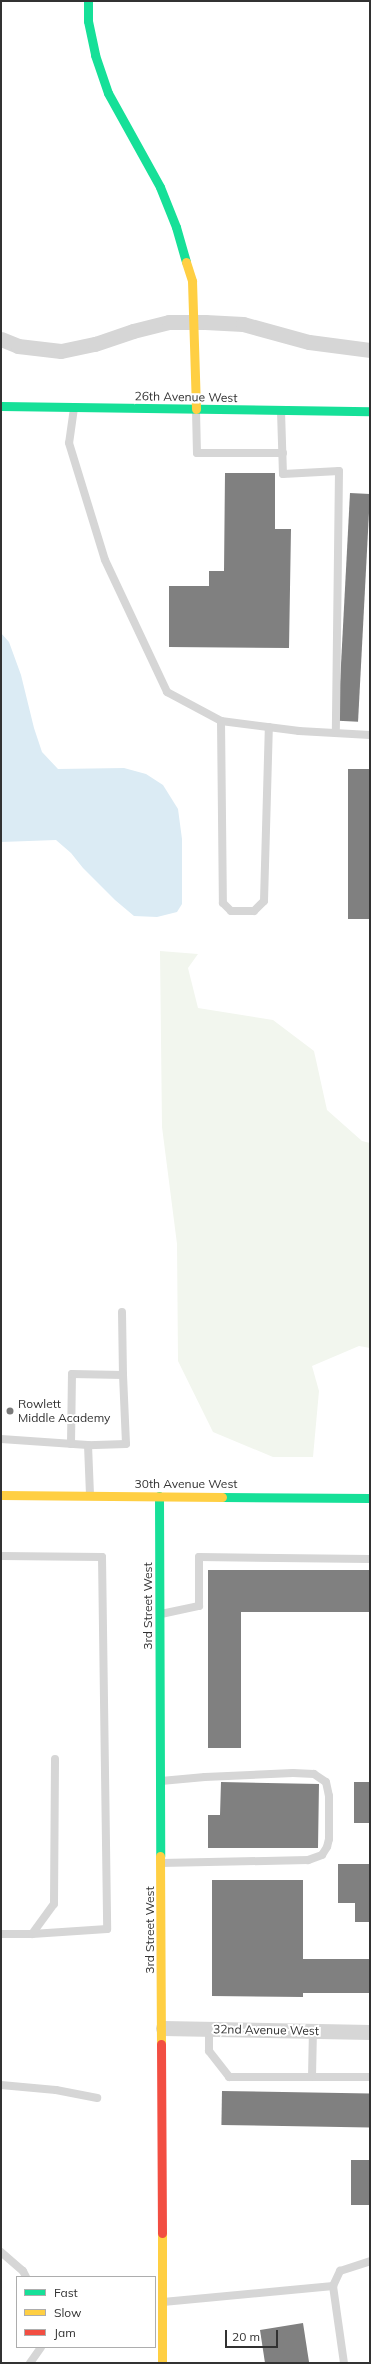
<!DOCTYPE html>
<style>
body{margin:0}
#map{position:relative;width:371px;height:2364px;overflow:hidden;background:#fff;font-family:Mulish,sans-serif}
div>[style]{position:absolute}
.green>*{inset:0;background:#f2f6ee}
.water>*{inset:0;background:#dbebf4}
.building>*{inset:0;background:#808080;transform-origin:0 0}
.lane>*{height:8px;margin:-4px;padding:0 4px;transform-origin:4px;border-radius:4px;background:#d6d6d6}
.street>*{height:15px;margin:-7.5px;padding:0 7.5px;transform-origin:7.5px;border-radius:7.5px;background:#d6d6d6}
.fast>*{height:9px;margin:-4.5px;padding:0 4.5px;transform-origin:4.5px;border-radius:4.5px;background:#16e098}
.slow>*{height:9px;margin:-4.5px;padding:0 4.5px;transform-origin:4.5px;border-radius:4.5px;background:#ffcf43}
.jam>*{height:9px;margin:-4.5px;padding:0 4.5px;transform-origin:4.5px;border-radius:4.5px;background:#f24e42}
.dots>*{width:11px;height:11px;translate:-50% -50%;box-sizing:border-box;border:2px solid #fff;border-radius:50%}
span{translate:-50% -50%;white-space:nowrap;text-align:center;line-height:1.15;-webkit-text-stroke:4px #fff;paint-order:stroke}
.street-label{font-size:12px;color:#323232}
.poi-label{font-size:12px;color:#323232}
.left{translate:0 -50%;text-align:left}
.frame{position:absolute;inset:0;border:2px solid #323232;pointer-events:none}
.legend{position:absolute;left:16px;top:2276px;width:140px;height:72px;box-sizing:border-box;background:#fff;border:1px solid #adadad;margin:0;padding:5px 7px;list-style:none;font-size:12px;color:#323232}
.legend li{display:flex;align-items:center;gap:8px;height:20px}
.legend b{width:20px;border:1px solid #adadad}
.scale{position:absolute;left:225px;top:2330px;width:53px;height:18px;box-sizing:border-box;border:2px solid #323232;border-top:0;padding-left:5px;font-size:12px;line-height:14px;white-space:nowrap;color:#323232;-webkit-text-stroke:3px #fff;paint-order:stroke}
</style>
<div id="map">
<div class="green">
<i style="clip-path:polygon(160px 951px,198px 954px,188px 968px,198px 1008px,273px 1020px,314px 1051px,327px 1110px,362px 1141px,370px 1143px,370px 1348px,359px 1346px,312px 1366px,319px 1391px,313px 1457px,273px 1457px,213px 1432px,178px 1361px,177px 1244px,162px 1127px)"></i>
</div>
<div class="water">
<i style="clip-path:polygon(1px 633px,9px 642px,21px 675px,34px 728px,42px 752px,58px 769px,124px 768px,146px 774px,163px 785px,178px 809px,182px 839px,182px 904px,177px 912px,157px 917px,134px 916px,115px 900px,83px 868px,71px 853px,56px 840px,1px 842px)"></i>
</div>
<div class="building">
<i style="clip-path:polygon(225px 473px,275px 473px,275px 529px,291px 529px,289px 648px,169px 647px,169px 586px,209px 586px,209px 571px,224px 571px)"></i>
<i style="left:350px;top:493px;width:20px;height:228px;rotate:3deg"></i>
<i style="left:348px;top:769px;width:22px;height:150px"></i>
<i style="clip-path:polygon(208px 1570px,370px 1570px,370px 1612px,241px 1612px,241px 1748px,208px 1748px)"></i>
<i style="clip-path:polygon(221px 1782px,319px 1784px,318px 1848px,208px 1848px,208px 1815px,220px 1815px)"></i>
<i style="left:354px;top:1782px;width:16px;height:41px"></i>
<i style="clip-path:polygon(338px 1864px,370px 1864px,370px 1922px,355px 1922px,355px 1903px,338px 1903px)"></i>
<i style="clip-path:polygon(212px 1880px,303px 1880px,303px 1959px,370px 1959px,370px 1993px,303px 1993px,303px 1997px,212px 1996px)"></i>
<i style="left:222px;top:2091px;width:148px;height:34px;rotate:1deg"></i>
<i style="left:351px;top:2160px;width:19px;height:45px"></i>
<i style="clip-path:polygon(303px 2323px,309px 2362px,265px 2363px,260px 2330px)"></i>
</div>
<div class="lane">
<i style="left:74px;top:408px;width:35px;rotate:98deg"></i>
<i style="left:69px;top:443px;width:122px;rotate:72.9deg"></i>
<i style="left:105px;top:560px;width:146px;rotate:64.8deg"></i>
<i style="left:167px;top:692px;width:61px;rotate:28.2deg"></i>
<i style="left:221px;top:721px;width:79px;rotate:7.3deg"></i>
<i style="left:299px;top:731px;width:71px;rotate:3.2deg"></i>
<i style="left:196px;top:410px;width:43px;rotate:88.7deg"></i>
<i style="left:197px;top:453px;width:86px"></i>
<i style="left:281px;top:411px;width:63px;rotate:88.2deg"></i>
<i style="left:283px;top:474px;width:56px;rotate:-3.1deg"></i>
<i style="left:339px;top:471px;width:262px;rotate:90.7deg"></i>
<i style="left:221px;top:721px;width:182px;rotate:89.4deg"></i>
<i style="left:223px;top:903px;width:11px;rotate:45deg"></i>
<i style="left:231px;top:911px;width:23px"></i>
<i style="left:254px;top:911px;width:14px;rotate:-45deg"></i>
<i style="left:264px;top:901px;width:174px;rotate:-88.4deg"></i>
<i style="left:122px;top:1312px;width:63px;rotate:89.1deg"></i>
<i style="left:1px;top:1439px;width:87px;rotate:3.9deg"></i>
<i style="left:88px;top:1445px;width:50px;rotate:87.7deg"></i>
<i style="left:71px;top:1444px;width:70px;rotate:-89.2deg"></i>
<i style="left:72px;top:1374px;width:51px;rotate:1.1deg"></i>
<i style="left:123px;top:1375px;width:69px;rotate:87.5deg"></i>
<i style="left:126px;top:1444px;width:38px;rotate:178deg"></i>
<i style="left:1px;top:1556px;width:101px;rotate:0.6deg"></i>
<i style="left:102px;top:1557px;width:372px;rotate:89.2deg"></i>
<i style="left:107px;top:1929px;width:75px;rotate:176.2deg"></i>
<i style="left:161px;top:1614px;width:39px;rotate:-12deg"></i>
<i style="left:199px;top:1606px;width:49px;rotate:-90deg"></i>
<i style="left:199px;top:1557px;width:171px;rotate:0.7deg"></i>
<i style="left:161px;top:1781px;width:44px;rotate:-5.2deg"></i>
<i style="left:205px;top:1777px;width:88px;rotate:-2.6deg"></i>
<i style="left:293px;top:1773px;width:21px;rotate:3deg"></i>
<i style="left:314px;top:1774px;width:14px;rotate:34deg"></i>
<i style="left:326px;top:1782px;width:14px;rotate:78deg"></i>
<i style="left:329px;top:1796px;width:43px;rotate:90deg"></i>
<i style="left:329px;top:1839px;width:8px;rotate:104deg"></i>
<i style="left:327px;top:1847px;width:9px;rotate:122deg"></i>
<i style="left:322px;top:1855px;width:15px;rotate:160deg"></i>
<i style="left:308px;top:1860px;width:147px;rotate:178.8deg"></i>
<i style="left:1px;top:1934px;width:31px"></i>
<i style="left:32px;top:1934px;width:37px;rotate:-54deg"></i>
<i style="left:54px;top:1904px;width:145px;rotate:-89.6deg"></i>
<i style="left:209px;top:2028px;width:23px;rotate:90deg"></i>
<i style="left:209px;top:2051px;width:33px;rotate:52deg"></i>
<i style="left:229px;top:2077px;width:141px"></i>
<i style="left:312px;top:2077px;width:46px;rotate:-88.8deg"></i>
<i style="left:1px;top:2085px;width:55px;rotate:5.2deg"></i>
<i style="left:56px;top:2090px;width:42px;rotate:11deg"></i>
<i style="left:1px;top:2252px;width:29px;rotate:41deg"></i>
<i style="left:23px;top:2271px;width:7px;rotate:63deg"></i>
<i style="left:333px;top:2286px;width:78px;rotate:81.9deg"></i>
<i style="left:163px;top:2302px;width:171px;rotate:-5.4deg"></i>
<i style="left:333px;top:2286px;width:17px;rotate:-65deg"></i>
<i style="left:340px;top:2271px;width:32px;rotate:-18deg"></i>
<i style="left:30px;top:2363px;width:19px;rotate:-55deg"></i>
</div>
<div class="street">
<i style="left:1px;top:339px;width:18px;rotate:22deg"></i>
<i style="left:18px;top:346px;width:43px;rotate:6.6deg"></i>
<i style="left:61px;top:351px;width:35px;rotate:-12deg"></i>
<i style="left:95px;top:344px;width:40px;rotate:-18.9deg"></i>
<i style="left:133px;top:331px;width:37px;rotate:-14deg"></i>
<i style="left:169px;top:322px;width:36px"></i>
<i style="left:205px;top:322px;width:38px;rotate:3deg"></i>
<i style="left:243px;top:324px;width:68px;rotate:15.3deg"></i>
<i style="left:309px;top:342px;width:62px;rotate:7.5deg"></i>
<i style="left:163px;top:2028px;width:207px;rotate:1.1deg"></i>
</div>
<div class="fast">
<i style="left:88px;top:1px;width:20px;rotate:90deg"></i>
<i style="left:88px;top:21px;width:35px;rotate:78deg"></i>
<i style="left:95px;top:55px;width:40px;rotate:71.1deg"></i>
<i style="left:108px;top:93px;width:107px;rotate:61deg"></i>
<i style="left:160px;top:187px;width:43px;rotate:68.2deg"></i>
<i style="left:176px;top:227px;width:36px;rotate:74deg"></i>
<i style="left:1px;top:406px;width:369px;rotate:0.8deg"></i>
<i style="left:159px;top:1496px;width:360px;rotate:89.8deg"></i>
<i style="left:222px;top:1497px;width:148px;rotate:0.4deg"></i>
</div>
<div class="slow">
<i style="left:186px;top:262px;width:20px;rotate:72deg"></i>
<i style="left:192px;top:281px;width:128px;rotate:88.2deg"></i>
<i style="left:1px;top:1495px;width:221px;rotate:0.5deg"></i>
<i style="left:160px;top:1856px;width:188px;rotate:89.7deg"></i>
<i style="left:162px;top:2233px;width:130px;rotate:90deg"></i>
</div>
<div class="jam">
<i style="left:161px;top:2044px;width:189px;rotate:89.7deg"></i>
</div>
<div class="dots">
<i style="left:10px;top:1411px;background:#7a7a7a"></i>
</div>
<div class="street-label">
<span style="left:186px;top:397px;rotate:1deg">26th Avenue West</span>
<span style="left:186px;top:1484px">30th Avenue West</span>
<span style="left:148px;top:1606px;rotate:-90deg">3rd Street West</span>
<span style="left:150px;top:1930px;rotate:-90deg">3rd Street West</span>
<span style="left:266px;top:2030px;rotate:1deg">32nd Avenue West</span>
</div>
<div class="poi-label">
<span class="left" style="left:18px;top:1411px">Rowlett<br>Middle Academy</span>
</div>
<div class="frame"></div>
<ul class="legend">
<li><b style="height:5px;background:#16e098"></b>Fast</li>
<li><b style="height:5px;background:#ffcf43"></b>Slow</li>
<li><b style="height:5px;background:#f24e42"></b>Jam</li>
</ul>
<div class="scale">20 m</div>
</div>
